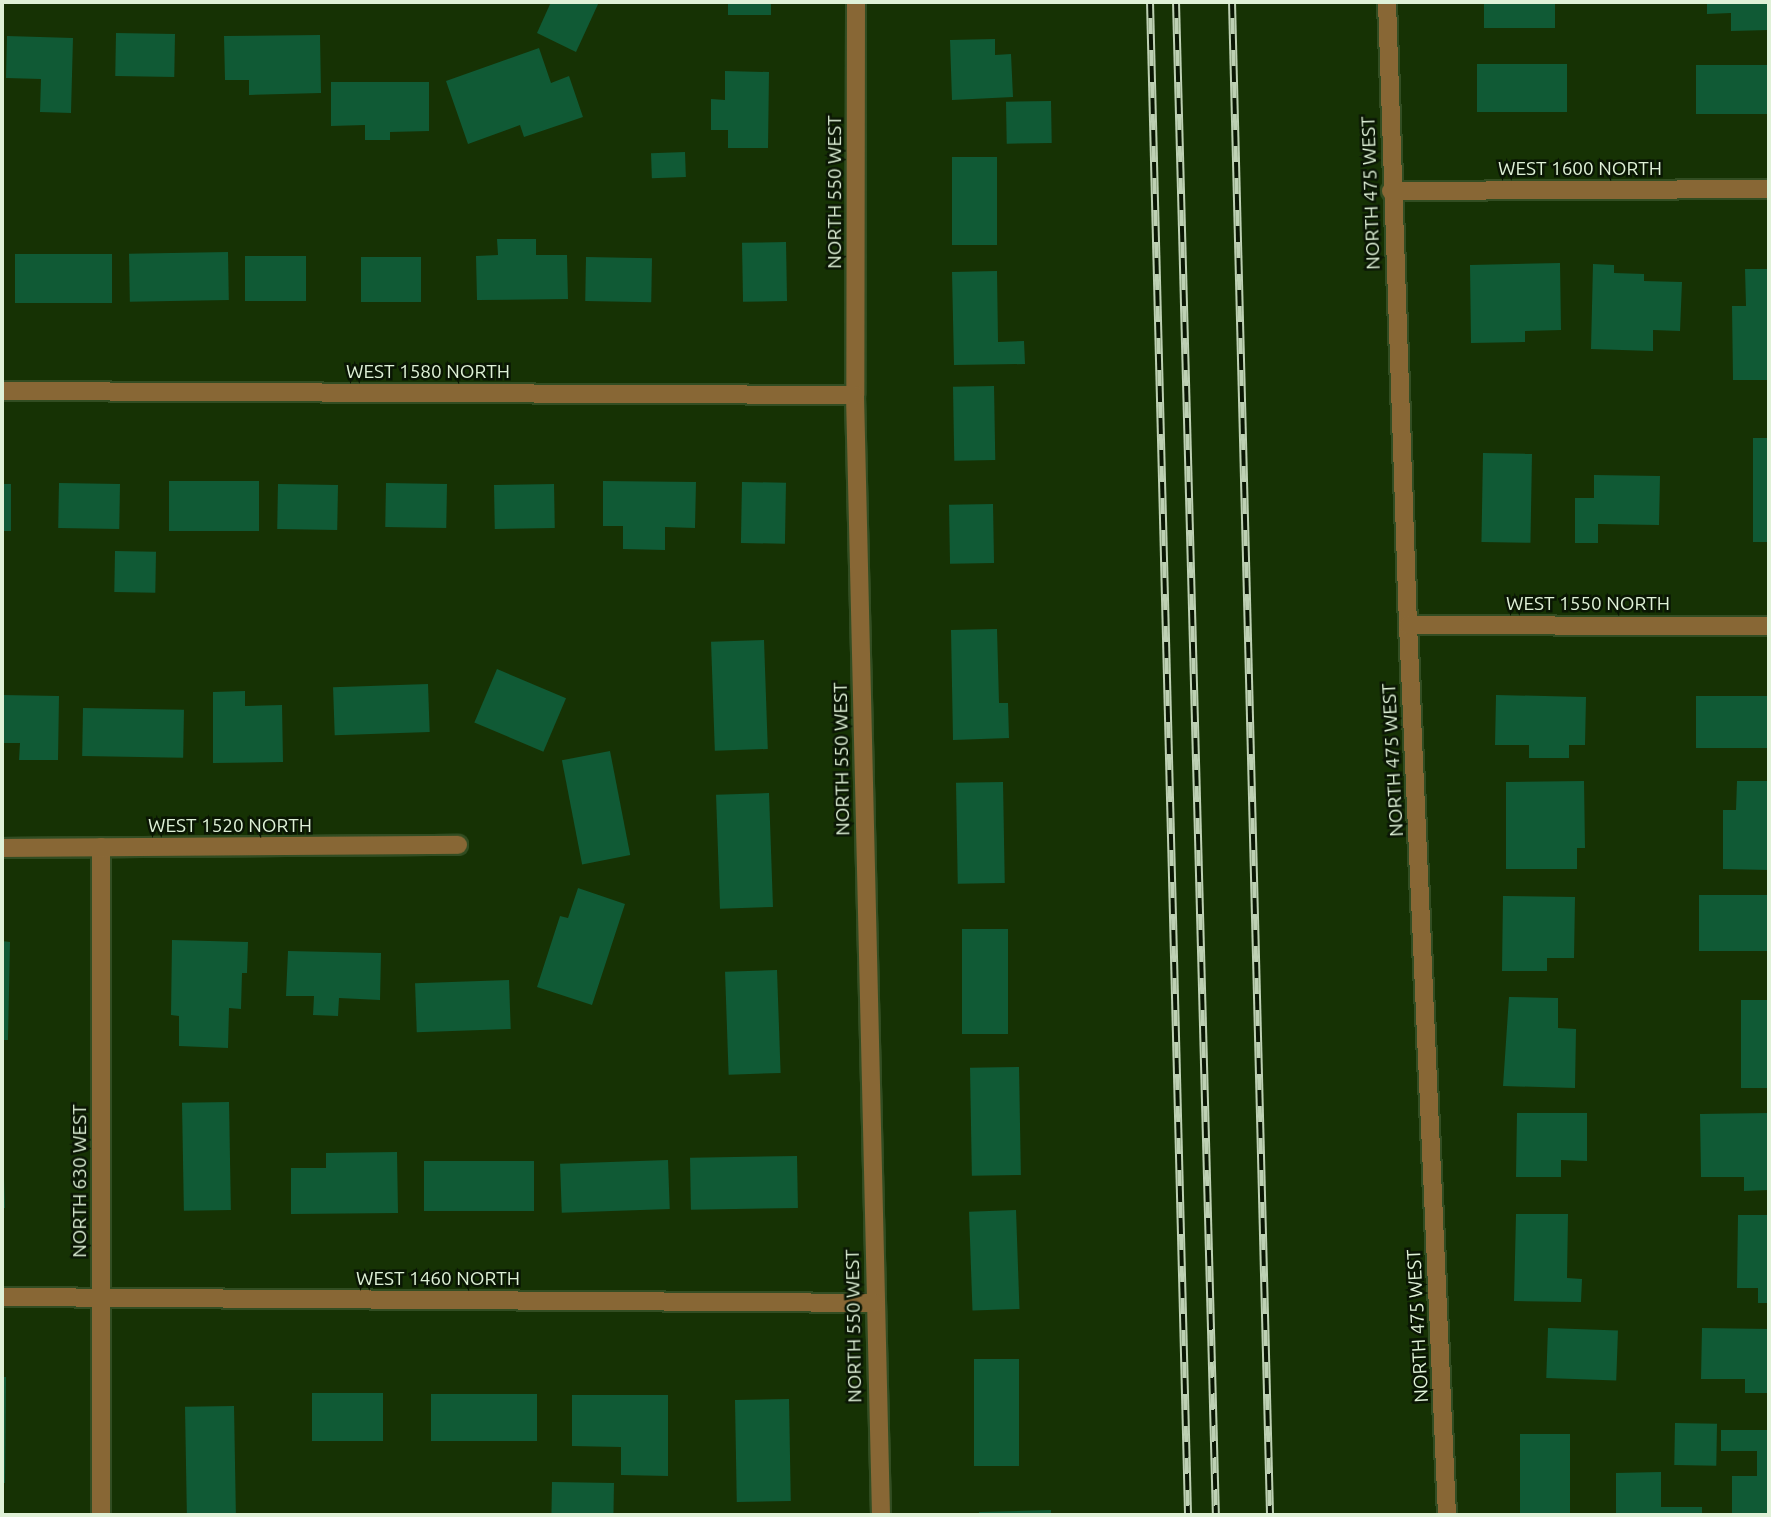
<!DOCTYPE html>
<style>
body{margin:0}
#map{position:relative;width:1771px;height:1517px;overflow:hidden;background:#163204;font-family:Ubuntu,sans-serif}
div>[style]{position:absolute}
.building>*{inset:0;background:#105a35;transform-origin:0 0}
.roads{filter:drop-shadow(2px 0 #324d22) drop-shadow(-2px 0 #324d22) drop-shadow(0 2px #324d22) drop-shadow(0 -2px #324d22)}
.minor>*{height:18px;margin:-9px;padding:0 9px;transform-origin:9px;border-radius:9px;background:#886735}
.rail>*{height:8px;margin-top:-4px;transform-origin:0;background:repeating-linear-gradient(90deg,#0a1604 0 16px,#bdd0b3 0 32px);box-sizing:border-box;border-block:2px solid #bdd0b3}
span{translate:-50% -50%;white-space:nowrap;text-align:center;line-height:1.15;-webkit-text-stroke:5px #0a1604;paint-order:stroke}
.street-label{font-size:19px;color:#dff1d7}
.frame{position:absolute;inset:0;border:4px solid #dff1d7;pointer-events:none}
</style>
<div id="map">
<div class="building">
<i style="clip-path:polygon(551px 2px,599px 2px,576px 52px,537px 33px)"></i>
<i style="left:728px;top:2px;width:43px;height:13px"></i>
<i style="left:1484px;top:2px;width:71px;height:26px"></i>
<i style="clip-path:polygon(1707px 2px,1769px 2px,1769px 30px,1731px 31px,1731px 13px,1707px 14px)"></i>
<i style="left:116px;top:33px;width:59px;height:43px;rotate:1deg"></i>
<i style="clip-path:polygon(320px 35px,321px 93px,249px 95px,249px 80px,225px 80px,224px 36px)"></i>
<i style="clip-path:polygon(7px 36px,73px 38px,71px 113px,40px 112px,41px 79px,6px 78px)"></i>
<i style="clip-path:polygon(995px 39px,995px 55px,1011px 54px,1013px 97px,952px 100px,950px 40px)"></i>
<i style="clip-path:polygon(539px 48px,551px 83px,569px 76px,583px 117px,524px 137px,520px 125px,468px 144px,446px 81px)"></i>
<i style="left:1567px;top:64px;width:48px;height:90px;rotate:90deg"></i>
<i style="left:1696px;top:65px;width:73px;height:49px"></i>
<i style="clip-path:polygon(725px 71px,769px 72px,768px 148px,728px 148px,728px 130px,711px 130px,711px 99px,725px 100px)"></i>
<i style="clip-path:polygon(331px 82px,429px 82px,429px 131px,390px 132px,390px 140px,365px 140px,365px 125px,331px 126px)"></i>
<i style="left:1051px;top:101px;width:42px;height:45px;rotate:89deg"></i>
<i style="left:685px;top:152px;width:25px;height:34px;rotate:88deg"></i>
<i style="left:952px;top:157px;width:45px;height:88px"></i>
<i style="clip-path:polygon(497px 239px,536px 239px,536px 255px,567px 255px,568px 299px,477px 300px,476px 256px,498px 255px)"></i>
<i style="left:786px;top:242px;width:59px;height:44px;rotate:89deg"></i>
<i style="left:228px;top:252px;width:48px;height:99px;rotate:89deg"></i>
<i style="left:15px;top:254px;width:97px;height:49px"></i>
<i style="left:245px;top:256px;width:61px;height:45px"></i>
<i style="left:421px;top:257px;width:45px;height:60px;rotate:90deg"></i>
<i style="left:586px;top:257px;width:66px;height:44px;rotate:1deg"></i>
<i style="clip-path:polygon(1560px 263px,1561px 330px,1525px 331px,1525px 342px,1471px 343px,1470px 265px)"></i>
<i style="clip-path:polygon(1593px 264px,1614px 265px,1614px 273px,1644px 274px,1644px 281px,1682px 282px,1680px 331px,1653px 330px,1653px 351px,1591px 349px)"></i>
<i style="clip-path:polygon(1745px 269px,1769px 269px,1769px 380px,1733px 380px,1732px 306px,1746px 306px)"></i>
<i style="clip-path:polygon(997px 271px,998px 342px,1024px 341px,1025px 364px,954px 365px,952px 272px)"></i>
<i style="left:994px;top:386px;width:74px;height:41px;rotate:89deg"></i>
<i style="left:1753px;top:438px;width:16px;height:104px"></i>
<i style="left:1483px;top:453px;width:49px;height:89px;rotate:1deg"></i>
<i style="clip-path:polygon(1594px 475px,1660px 476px,1659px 525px,1598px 524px,1598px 543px,1575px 543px,1575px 498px,1594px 498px)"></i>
<i style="left:169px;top:481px;width:90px;height:50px"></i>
<i style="clip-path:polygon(603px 481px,696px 482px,695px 528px,665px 527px,665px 550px,623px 549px,623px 526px,603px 526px)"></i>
<i style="left:742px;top:482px;width:44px;height:61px;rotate:1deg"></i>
<i style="left:59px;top:483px;width:61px;height:45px;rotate:1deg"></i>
<i style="left:386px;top:483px;width:61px;height:44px;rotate:1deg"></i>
<i style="left:2px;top:484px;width:9px;height:47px"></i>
<i style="left:278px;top:484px;width:60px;height:45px;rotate:1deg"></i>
<i style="left:554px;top:484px;width:44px;height:60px;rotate:89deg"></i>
<i style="left:993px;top:504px;width:59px;height:44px;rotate:89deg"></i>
<i style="left:115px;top:551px;width:41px;height:41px;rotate:1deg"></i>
<i style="clip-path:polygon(997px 629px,999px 703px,1008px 703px,1009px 738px,953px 740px,951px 630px)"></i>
<i style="left:764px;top:640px;width:109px;height:53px;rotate:88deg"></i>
<i style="left:497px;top:669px;width:75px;height:58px;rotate:23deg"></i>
<i style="left:428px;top:684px;width:48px;height:95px;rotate:88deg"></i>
<i style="clip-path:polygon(245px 691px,245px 706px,282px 705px,283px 762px,213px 763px,213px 692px)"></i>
<i style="clip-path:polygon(2px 695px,59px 696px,58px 760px,19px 760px,20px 743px,2px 743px)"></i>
<i style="clip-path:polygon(1496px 695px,1586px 697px,1585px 745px,1569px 745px,1569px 758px,1529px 758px,1529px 745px,1495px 745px)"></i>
<i style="left:1696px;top:696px;width:73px;height:52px"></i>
<i style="left:83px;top:708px;width:101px;height:48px;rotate:1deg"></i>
<i style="left:610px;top:751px;width:106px;height:49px;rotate:79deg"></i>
<i style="clip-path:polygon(1584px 781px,1585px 848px,1577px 848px,1577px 869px,1506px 869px,1506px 782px)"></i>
<i style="clip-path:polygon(1737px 781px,1769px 781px,1769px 870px,1723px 869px,1723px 810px,1736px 810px)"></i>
<i style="left:1003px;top:782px;width:101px;height:47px;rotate:89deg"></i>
<i style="left:769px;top:793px;width:114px;height:53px;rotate:88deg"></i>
<i style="clip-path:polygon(578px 888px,625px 904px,592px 1005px,537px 987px,560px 916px,568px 918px)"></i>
<i style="left:1769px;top:895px;width:56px;height:70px;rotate:90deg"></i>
<i style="clip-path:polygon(1503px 896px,1575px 897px,1574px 958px,1547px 958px,1547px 971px,1502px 971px)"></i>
<i style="left:962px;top:929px;width:46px;height:105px"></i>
<i style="clip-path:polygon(172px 940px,248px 942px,247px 973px,242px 973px,241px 1009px,229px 1008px,228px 1048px,179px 1046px,179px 1016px,171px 1015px)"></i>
<i style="clip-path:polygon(2px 941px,10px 942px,8px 1040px,2px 1040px)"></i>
<i style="clip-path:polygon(288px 951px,381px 953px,380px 1000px,339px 998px,338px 1016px,313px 1015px,314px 996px,286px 996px)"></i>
<i style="left:777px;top:970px;width:103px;height:52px;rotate:88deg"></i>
<i style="left:509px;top:980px;width:49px;height:94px;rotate:88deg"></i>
<i style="clip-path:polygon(1509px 997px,1558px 998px,1558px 1028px,1576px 1029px,1575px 1088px,1503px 1086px)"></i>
<i style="left:1741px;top:1000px;width:28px;height:88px"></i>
<i style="left:1019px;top:1067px;width:108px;height:49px;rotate:89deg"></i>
<i style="left:229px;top:1102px;width:108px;height:47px;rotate:89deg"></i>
<i style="clip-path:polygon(1517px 1113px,1587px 1113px,1587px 1161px,1561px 1160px,1561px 1177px,1516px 1177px)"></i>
<i style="clip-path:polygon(1769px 1113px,1769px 1190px,1744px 1191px,1744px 1177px,1701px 1177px,1700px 1114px)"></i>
<i style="clip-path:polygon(2px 1118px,5px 1208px,2px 1208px)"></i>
<i style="clip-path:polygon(397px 1152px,398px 1213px,291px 1214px,291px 1168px,326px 1168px,326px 1153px)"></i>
<i style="left:797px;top:1156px;width:52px;height:107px;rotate:89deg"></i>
<i style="left:668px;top:1160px;width:49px;height:108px;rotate:88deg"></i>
<i style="left:424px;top:1161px;width:110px;height:50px"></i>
<i style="left:1016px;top:1210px;width:99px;height:47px;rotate:88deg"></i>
<i style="clip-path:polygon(1516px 1214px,1568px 1214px,1567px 1278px,1582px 1279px,1581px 1302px,1514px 1301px)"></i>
<i style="clip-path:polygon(1738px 1215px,1769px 1215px,1769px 1303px,1758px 1303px,1758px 1288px,1737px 1288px)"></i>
<i style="left:1548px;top:1328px;width:70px;height:50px;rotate:2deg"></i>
<i style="clip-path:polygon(1702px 1328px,1769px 1329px,1769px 1393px,1745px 1393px,1745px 1379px,1701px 1379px)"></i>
<i style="left:974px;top:1359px;width:45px;height:107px"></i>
<i style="clip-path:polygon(2px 1377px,6px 1377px,5px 1483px,2px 1483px)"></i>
<i style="left:312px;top:1393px;width:71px;height:48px"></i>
<i style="left:537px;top:1394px;width:47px;height:106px;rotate:90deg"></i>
<i style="clip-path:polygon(572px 1395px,668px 1395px,668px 1476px,621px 1475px,621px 1447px,572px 1446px)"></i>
<i style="left:789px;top:1399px;width:102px;height:54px;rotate:89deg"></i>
<i style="left:234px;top:1406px;width:109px;height:49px;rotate:89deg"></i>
<i style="left:1675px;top:1423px;width:42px;height:42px;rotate:1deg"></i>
<i style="clip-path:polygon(1721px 1430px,1769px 1430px,1769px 1515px,1732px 1515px,1732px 1476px,1757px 1476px,1757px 1451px,1721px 1451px)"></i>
<i style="left:1520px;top:1434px;width:50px;height:81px"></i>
<i style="clip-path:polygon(1661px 1472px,1661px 1507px,1702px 1507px,1702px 1515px,1616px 1515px,1616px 1473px)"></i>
<i style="left:552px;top:1482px;width:62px;height:33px;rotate:1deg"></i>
<i style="clip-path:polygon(1051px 1510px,1051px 1515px,979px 1515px,979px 1512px)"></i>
</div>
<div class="roads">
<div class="minor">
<i style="left:856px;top:2px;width:393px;rotate:90.1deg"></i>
<i style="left:855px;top:395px;width:1120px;rotate:88.67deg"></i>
<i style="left:1387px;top:2px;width:623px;rotate:88.07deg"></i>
<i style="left:1408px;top:625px;width:891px;rotate:87.49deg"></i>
<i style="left:1391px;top:191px;width:378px;rotate:-0.3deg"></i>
<i style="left:2px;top:391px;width:853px;rotate:0.27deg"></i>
<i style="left:1408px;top:625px;width:361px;rotate:0.2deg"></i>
<i style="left:101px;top:847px;width:668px;rotate:90deg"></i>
<i style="left:2px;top:848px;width:456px;rotate:-0.4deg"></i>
<i style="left:2px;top:1297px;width:873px;rotate:0.39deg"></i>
</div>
</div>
<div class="rail">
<i style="left:1150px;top:2px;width:1513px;rotate:88.56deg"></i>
<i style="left:1176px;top:2px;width:1514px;rotate:88.49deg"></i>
<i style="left:1232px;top:2px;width:1513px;rotate:88.56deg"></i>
</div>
<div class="street-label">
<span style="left:1580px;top:169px">WEST 1600 NORTH</span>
<span style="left:835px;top:192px;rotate:-90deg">NORTH 550 WEST</span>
<span style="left:1371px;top:193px;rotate:-92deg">NORTH 475 WEST</span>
<span style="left:428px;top:372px">WEST 1580 NORTH</span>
<span style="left:1588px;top:604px">WEST 1550 NORTH</span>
<span style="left:842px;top:759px;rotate:-91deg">NORTH 550 WEST</span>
<span style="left:1393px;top:760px;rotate:-93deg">NORTH 475 WEST</span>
<span style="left:230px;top:826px">WEST 1520 NORTH</span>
<span style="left:80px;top:1181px;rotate:-90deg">NORTH 630 WEST</span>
<span style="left:438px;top:1279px">WEST 1460 NORTH</span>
<span style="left:854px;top:1326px;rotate:-91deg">NORTH 550 WEST</span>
<span style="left:1418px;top:1326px;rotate:-93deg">NORTH 475 WEST</span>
</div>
<div class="frame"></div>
</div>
